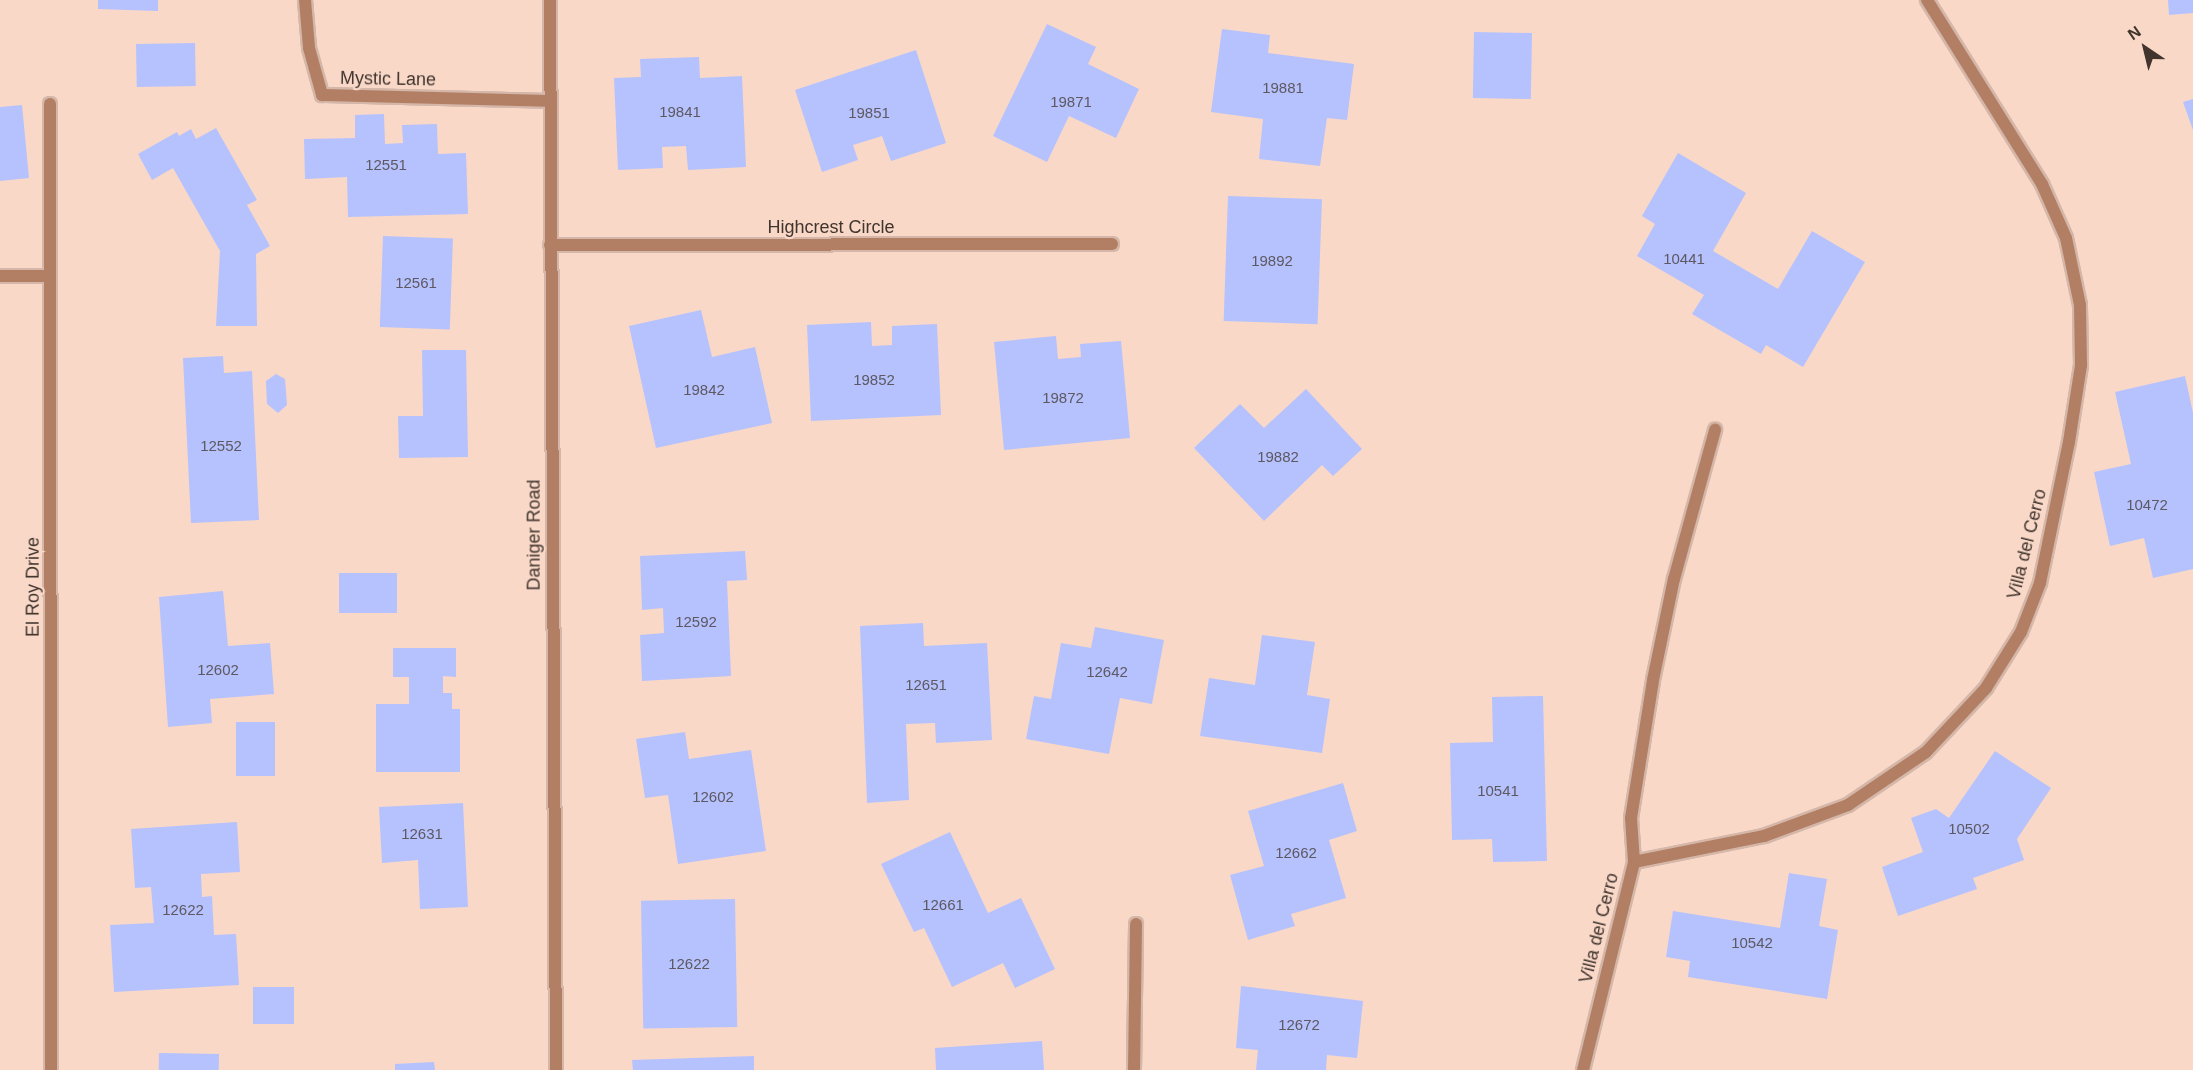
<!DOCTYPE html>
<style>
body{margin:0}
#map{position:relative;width:2193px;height:1070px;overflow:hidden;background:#f9d8c8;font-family:Helvetica,sans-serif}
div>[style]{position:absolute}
.building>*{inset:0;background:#b5c2fe;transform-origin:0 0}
.roads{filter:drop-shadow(2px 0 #d4b7a9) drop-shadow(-2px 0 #d4b7a9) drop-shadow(0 2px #d4b7a9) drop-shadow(0 -2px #d4b7a9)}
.lane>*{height:12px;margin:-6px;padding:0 6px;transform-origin:6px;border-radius:6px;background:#b37f64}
.street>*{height:12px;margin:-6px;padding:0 6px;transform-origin:6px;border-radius:6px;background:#b37f64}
span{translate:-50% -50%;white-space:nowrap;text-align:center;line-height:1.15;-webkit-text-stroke:4.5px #f9d8c8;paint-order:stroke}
.number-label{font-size:15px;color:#5e5862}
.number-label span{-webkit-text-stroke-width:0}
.street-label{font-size:18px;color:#41352e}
.north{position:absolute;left:2115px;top:18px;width:60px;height:60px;-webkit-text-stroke:4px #f9d8c8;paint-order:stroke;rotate:325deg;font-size:16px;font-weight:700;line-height:24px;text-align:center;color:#41352e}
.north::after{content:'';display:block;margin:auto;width:21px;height:27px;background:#41352e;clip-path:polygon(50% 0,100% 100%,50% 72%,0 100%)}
</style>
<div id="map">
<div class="building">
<i style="clip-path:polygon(98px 0,158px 0,158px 11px,98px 9px)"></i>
<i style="clip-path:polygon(2168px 0,2193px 0,2193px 13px,2169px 15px)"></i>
<i style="clip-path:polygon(1047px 24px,1096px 47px,1088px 64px,1139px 89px,1116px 138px,1069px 116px,1047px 162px,993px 136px)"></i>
<i style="clip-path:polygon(1222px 29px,1270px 35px,1268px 53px,1354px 64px,1347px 120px,1327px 118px,1320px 166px,1259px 159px,1263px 119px,1211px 112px)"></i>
<i style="left:1474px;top:32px;width:58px;height:66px;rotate:1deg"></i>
<i style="left:195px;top:43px;width:43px;height:59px;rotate:89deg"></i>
<i style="clip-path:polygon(916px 50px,946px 143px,891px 161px,882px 136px,853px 145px,858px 160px,822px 172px,795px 90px)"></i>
<i style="clip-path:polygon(699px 57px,700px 78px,742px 76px,746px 167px,688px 170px,686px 146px,662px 147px,663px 168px,618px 170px,614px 78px,641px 77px,640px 59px)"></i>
<i style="clip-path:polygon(2193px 99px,2193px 130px,2183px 102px)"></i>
<i style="clip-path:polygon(22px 105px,29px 178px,0 181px,0 107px)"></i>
<i style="clip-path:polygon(384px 114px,385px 144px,403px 143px,402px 125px,437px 124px,438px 154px,466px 153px,468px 214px,348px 217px,347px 177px,305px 179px,304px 139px,355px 138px,355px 115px)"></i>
<i style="clip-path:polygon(216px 128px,257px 200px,247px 205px,270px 246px,256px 254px,257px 326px,216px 326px,220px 251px,173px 168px,152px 180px,138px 154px,177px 132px,179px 136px,191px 129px,196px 139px)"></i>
<i style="clip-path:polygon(1678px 153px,1746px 193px,1713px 251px,1778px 289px,1812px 231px,1865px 262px,1803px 367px,1766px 345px,1761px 354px,1692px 314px,1704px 295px,1637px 256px,1655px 224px,1642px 216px)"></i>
<i style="left:1228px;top:196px;width:94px;height:125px;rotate:2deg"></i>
<i style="left:383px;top:236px;width:70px;height:91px;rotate:2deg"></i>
<i style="clip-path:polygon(701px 310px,712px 357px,755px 347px,772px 423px,656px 448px,629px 326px)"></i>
<i style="clip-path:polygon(871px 322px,872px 346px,892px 345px,892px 326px,937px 324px,941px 415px,811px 421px,807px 325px)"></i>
<i style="clip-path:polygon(1056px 336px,1058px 359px,1081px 357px,1080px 344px,1121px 341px,1130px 438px,1004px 450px,994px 342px)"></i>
<i style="clip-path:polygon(422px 350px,466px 350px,468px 457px,399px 458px,398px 416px,423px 416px)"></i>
<i style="clip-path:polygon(223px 356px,224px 373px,252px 371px,259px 520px,191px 523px,183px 358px)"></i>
<i style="clip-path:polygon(276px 374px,285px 379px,287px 405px,278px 413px,267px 404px,266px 381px)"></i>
<i style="clip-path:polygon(2185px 376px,2193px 413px,2193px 569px,2153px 578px,2144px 538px,2110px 546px,2094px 472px,2131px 464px,2115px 392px)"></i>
<i style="clip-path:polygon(1306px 389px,1362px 449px,1333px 476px,1322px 465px,1264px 521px,1194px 448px,1240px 404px,1264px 428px)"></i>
<i style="clip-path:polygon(745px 551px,747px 580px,727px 581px,731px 676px,642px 681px,640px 635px,664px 633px,663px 608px,642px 610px,640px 556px)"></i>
<i style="left:339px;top:573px;width:58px;height:40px"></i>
<i style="clip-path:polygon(223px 591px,228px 646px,270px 643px,274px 694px,210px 699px,212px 723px,168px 727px,159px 597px)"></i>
<i style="clip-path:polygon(923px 623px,924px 646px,987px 643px,992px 740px,936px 743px,935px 723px,906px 724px,909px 800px,867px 803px,860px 626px)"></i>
<i style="clip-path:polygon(1095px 627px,1164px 640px,1152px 704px,1120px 698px,1109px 754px,1026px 739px,1034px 696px,1051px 699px,1061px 643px,1091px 648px)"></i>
<i style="clip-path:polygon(1262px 635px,1315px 642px,1307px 695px,1330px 699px,1322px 753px,1200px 736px,1209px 678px,1255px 685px)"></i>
<i style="clip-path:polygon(393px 648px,456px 648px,456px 677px,443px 676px,443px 693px,452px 693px,452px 709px,460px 709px,460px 772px,376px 772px,376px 704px,409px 704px,409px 677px,393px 677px)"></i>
<i style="clip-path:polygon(1543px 696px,1547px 861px,1493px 862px,1492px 839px,1452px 840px,1450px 743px,1493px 742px,1492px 697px)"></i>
<i style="left:236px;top:722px;width:39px;height:54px"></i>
<i style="clip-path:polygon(685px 732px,689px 759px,751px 750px,766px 851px,678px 864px,668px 795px,645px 798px,636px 739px)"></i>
<i style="clip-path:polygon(1995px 751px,2051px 788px,2017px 839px,2024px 860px,1973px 878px,1977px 889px,1898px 916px,1882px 867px,1923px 852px,1911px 818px,1936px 809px,1949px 818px)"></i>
<i style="clip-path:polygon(1343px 783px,1357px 831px,1329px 840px,1346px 898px,1291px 914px,1295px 926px,1248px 940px,1230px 875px,1264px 866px,1248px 811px)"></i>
<i style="clip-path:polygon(463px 803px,468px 907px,420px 909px,418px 860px,382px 863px,379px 807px)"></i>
<i style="clip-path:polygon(237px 822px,240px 872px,201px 874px,202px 897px,212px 896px,214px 935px,236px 934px,239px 985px,114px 992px,110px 925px,154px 923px,151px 887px,135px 888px,131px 829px)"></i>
<i style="clip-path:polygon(950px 832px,988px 913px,1021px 898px,1055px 969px,1015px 988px,1003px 963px,952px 987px,924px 928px,914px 932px,881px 864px)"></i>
<i style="clip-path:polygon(1789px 873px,1827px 879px,1819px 926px,1838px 930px,1827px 999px,1688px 977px,1690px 961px,1666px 957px,1673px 911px,1780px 928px)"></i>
<i style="left:735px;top:899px;width:128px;height:94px;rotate:89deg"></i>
<i style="clip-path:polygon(1241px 986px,1363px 1001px,1357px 1058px,1327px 1055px,1326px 1070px,1256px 1070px,1258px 1050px,1236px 1048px)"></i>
<i style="left:253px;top:987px;width:41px;height:37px"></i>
<i style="clip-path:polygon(1042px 1041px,1044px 1070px,936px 1070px,935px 1048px)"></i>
<i style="left:159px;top:1053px;width:60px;height:17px;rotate:1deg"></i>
<i style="clip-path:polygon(754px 1056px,754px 1070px,633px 1070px,632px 1060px)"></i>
<i style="clip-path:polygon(434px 1062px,435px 1070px,395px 1070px,395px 1064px)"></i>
</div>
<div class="roads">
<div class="lane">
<i style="left:0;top:276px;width:50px"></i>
<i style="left:1634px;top:862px;width:44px;rotate:-93.9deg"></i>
<i style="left:1631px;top:818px;width:140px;rotate:-80.9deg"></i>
<i style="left:1653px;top:680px;width:103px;rotate:-78.3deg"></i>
<i style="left:1674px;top:579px;width:155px;rotate:-74.6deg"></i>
</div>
<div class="street">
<i style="left:305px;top:0;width:48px;rotate:85.2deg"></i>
<i style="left:309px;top:48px;width:49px;rotate:74.5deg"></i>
<i style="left:322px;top:95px;width:228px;rotate:1.5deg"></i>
<i style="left:550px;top:0;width:1070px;rotate:89.68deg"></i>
<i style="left:50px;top:104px;width:966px;rotate:89.94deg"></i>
<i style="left:550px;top:245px;width:562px;rotate:-0.1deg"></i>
<i style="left:1134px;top:1070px;width:146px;rotate:-89.2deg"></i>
<i style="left:1583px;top:1070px;width:214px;rotate:-76.2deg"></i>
<i style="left:1634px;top:862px;width:133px;rotate:-11.3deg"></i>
<i style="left:1764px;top:836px;width:90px;rotate:-20.3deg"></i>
<i style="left:1848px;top:805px;width:94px;rotate:-34.2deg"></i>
<i style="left:1926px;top:752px;width:88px;rotate:-46.8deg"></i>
<i style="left:1986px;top:688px;width:66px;rotate:-58deg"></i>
<i style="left:2021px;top:632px;width:53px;rotate:-68.8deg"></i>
<i style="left:2040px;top:583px;width:144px;rotate:-78.4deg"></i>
<i style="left:2069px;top:442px;width:78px;rotate:-81.1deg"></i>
<i style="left:2081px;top:365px;width:60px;rotate:-91deg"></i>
<i style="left:2080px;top:305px;width:68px;rotate:-101.8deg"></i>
<i style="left:2066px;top:238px;width:59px;rotate:-114deg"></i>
<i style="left:2042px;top:184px;width:217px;rotate:-122deg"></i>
</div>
</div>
<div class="number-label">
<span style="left:1283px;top:88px">19881</span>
<span style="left:1071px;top:102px">19871</span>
<span style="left:680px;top:112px">19841</span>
<span style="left:869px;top:113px">19851</span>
<span style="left:386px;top:165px">12551</span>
<span style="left:1684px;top:259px">10441</span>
<span style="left:1272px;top:261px">19892</span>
<span style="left:416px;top:283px">12561</span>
<span style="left:874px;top:380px">19852</span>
<span style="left:704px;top:390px">19842</span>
<span style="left:1063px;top:398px">19872</span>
<span style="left:221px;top:446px">12552</span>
<span style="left:1278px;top:457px">19882</span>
<span style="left:2147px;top:505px">10472</span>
<span style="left:696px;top:622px">12592</span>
<span style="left:218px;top:670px">12602</span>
<span style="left:1107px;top:672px">12642</span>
<span style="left:926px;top:685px">12651</span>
<span style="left:1498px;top:791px">10541</span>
<span style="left:713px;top:797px">12602</span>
<span style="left:1969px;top:829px">10502</span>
<span style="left:422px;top:834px">12631</span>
<span style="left:1296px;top:853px">12662</span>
<span style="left:943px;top:905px">12661</span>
<span style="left:183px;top:910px">12622</span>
<span style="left:1752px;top:943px">10542</span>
<span style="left:689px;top:964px">12622</span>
<span style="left:1299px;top:1025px">12672</span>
</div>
<div class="street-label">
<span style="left:388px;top:79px;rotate:1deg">Mystic Lane</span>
<span style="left:831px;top:227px">Highcrest Circle</span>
<span style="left:534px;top:535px;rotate:-90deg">Daniger Road</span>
<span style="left:2027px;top:544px;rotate:-76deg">Villa del Cerro</span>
<span style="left:33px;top:587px;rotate:-90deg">El Roy Drive</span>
<span style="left:1599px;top:928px;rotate:-76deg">Villa del Cerro</span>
</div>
<div class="north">N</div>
</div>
